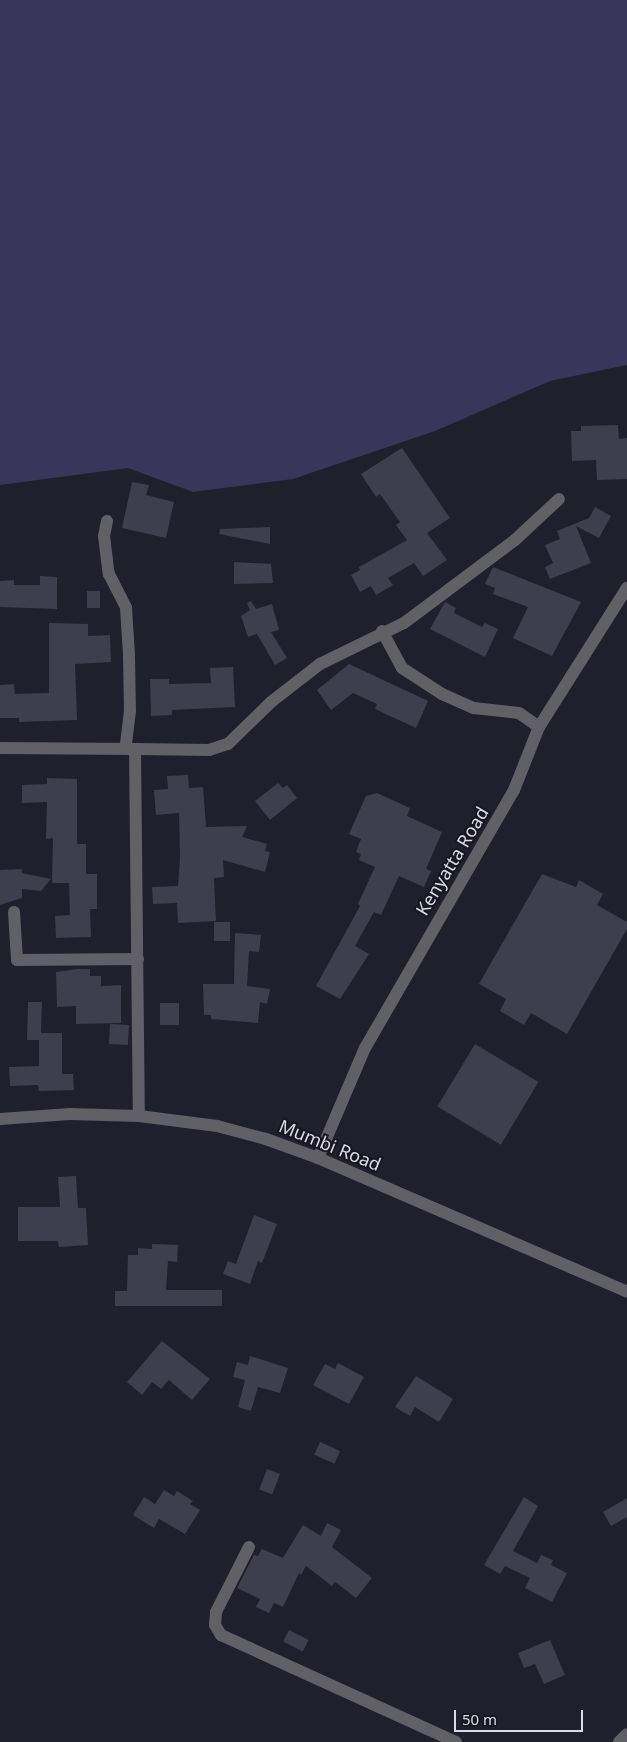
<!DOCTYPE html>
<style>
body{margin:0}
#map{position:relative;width:627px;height:1742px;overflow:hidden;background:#201f2c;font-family:"Noto Sans",sans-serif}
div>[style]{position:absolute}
.green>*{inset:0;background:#39355b}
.building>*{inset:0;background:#3f3e4c;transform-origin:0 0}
.street>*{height:12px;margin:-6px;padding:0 6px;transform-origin:6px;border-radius:6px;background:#606066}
span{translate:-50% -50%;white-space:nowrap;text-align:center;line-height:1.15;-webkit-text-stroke:4px #171622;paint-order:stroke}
.street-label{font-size:18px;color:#dbdbe4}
.scale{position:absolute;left:454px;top:1710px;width:129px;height:22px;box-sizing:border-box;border:2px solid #dbdbe4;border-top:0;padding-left:6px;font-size:15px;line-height:18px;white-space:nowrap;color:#dbdbe4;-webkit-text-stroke:4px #171622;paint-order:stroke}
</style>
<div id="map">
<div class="green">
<i style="clip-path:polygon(0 0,627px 0,627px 365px,550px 381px,435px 431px,293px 479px,193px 492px,128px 468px,0 485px)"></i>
</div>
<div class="building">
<i style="clip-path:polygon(618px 425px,619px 439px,627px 438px,627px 479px,597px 480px,596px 460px,572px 461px,571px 431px,581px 431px,581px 426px)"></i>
<i style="clip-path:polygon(402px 448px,450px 518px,427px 533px,447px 560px,423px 576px,414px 563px,388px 578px,393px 585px,376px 595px,371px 586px,360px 592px,351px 575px,360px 570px,359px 567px,407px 540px,396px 525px,400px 522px,380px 494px,376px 497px,361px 474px)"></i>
<i style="clip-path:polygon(132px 482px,149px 485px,146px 495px,174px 502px,166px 538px,122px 528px)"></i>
<i style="clip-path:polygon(595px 507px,611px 516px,599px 538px,576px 526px,591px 563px,550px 579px,545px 567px,553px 563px,545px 545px,560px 539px,557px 531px,589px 518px)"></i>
<i style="clip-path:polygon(270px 527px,270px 544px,219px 534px,220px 529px)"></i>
<i style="clip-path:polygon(234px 562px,271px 564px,273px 583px,234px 584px)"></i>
<i style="clip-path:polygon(493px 567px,581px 602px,552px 656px,513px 638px,528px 607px,493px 594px,495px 588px,485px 584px)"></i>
<i style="clip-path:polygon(40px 576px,57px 577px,57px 609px,0 607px,0 581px,14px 580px,14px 585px,40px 585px)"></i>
<i style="left:87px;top:591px;width:13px;height:17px"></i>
<i style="clip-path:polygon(251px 601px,256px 609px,272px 604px,279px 630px,271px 632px,287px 658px,275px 665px,257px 634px,248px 637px,241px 616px,250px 610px,247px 603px)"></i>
<i style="clip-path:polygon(445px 602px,456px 608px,454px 613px,482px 627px,485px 623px,498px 629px,485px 657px,430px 629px)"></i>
<i style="clip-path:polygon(49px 623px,88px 624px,88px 636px,110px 635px,111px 662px,75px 664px,77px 720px,19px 722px,19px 718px,0 718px,0 685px,14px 684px,15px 694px,49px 693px)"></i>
<i style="clip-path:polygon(349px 664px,428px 701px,416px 728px,375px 709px,377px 704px,353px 693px,331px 710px,317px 690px)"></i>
<i style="clip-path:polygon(233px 667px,235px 707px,172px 710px,172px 715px,151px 716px,150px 679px,169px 679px,169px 684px,211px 683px,210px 668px)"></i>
<i style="clip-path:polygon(188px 775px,189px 788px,203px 787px,206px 827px,247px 826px,242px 837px,267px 844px,265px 851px,270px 852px,265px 872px,223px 860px,224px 877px,214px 878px,216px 921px,178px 923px,177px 903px,153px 904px,152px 887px,178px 886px,180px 857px,179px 813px,156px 815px,154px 790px,168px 789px,167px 776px)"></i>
<i style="clip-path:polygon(47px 778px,77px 779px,77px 844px,86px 844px,86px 874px,97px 874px,97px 909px,90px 909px,91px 937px,56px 938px,55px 916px,70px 915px,69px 883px,52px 883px,53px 838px,46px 839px,47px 802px,22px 803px,22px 785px,47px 784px)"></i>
<i style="clip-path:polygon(278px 783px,283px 788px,287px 785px,297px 798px,270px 820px,255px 801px)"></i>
<i style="clip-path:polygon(377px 793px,410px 808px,407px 816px,442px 832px,426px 869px,431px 871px,424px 887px,399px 876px,381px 915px,374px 912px,355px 946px,369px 954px,340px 999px,316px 986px,360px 906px,358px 904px,375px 867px,359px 860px,361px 854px,356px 852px,361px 839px,349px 834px,366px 796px)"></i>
<i style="clip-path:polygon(22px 869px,22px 873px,51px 879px,41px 891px,22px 889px,22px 898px,0 905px,0 870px)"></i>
<i style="clip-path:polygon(542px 874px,576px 887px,579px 880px,603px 894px,597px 905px,627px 922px,627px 929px,567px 1034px,531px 1013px,524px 1025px,500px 1011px,506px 999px,479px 984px)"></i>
<i style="left:230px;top:922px;width:19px;height:16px;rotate:90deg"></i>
<i style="clip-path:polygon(235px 933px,261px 935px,259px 952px,249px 951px,247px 986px,270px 989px,267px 1004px,260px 1002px,258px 1023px,211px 1019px,211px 1015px,204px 1015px,203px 984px,234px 984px)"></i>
<i style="clip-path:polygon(77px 969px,90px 969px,90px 976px,101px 976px,101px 986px,121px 985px,121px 1023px,76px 1024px,76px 1006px,57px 1007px,56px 972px)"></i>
<i style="clip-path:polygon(28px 1002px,42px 1002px,41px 1033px,62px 1033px,62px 1074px,73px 1074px,74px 1090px,39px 1091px,38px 1085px,10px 1086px,9px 1067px,39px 1066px,39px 1040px,27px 1040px)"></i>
<i style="left:160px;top:1003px;width:19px;height:22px"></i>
<i style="left:110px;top:1024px;width:19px;height:20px;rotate:3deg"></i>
<i style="left:475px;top:1044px;width:74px;height:73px;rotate:31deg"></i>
<i style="clip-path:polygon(76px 1176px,78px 1208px,86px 1208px,88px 1245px,59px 1247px,58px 1241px,18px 1241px,18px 1207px,60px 1207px,58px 1177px)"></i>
<i style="clip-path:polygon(254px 1215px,277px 1224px,262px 1263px,258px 1261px,250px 1284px,223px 1274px,228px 1261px,236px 1264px)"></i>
<i style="clip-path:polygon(152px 1244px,178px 1245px,177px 1262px,168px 1261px,166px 1290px,222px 1290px,222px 1306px,115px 1306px,115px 1291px,127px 1291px,128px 1255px,138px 1255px,138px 1248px,152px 1249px)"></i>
<i style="clip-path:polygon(162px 1341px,210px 1379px,192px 1400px,169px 1380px,161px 1389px,152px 1382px,142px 1395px,127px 1382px)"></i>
<i style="clip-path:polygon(250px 1356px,288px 1368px,280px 1393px,258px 1387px,251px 1411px,238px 1407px,245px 1380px,233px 1377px,237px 1362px,248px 1365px)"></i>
<i style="clip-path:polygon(338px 1363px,364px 1377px,349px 1404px,313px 1385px,325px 1364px,335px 1369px)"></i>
<i style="clip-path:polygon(416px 1376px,453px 1399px,439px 1422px,415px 1407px,410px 1416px,395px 1407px)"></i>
<i style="left:320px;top:1442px;width:22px;height:14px;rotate:24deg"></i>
<i style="left:267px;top:1469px;width:14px;height:22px;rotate:21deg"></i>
<i style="clip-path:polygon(164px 1490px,174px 1496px,177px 1491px,193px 1501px,190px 1504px,200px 1510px,185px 1534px,159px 1519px,154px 1528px,133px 1515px,144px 1497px,155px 1504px)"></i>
<i style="clip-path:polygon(524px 1497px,538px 1506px,513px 1551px,537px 1563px,541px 1555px,553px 1560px,551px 1565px,567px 1573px,552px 1602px,525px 1588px,530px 1578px,505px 1566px,500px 1574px,484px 1565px)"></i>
<i style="clip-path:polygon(627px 1498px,627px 1517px,611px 1526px,603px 1512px)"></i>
<i style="clip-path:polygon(327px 1523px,341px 1530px,332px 1547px,372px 1578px,356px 1598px,335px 1582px,332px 1586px,306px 1566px,301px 1575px,299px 1573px,283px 1607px,274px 1603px,269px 1613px,256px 1607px,260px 1599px,237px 1588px,254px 1555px,258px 1556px,262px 1549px,283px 1558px,303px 1525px,321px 1536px)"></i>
<i style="left:289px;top:1630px;width:22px;height:13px;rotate:27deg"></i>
<i style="clip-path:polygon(550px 1640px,565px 1675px,544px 1684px,535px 1664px,524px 1668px,518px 1653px)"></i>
</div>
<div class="street">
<i style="left:107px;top:521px;width:15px;rotate:101deg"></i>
<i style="left:104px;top:536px;width:38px;rotate:83deg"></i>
<i style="left:109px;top:574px;width:38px;rotate:63deg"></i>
<i style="left:126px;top:608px;width:47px;rotate:86.3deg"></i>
<i style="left:129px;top:655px;width:56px;rotate:89deg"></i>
<i style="left:130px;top:711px;width:38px;rotate:97deg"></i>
<i style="left:382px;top:631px;width:42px;rotate:61.6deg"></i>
<i style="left:402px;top:668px;width:48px;rotate:33deg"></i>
<i style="left:442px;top:694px;width:35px;rotate:24deg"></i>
<i style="left:474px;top:708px;width:45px;rotate:6.3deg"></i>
<i style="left:519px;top:713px;width:24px;rotate:35deg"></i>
<i style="left:0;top:748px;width:135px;rotate:0.4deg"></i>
<i style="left:135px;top:749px;width:367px;rotate:89.4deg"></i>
<i style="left:135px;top:749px;width:74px;rotate:0.8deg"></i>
<i style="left:209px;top:750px;width:20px;rotate:-18deg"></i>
<i style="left:228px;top:744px;width:60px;rotate:-44.3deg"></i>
<i style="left:271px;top:702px;width:62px;rotate:-37.8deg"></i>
<i style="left:320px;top:664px;width:93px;rotate:-26deg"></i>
<i style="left:404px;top:623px;width:139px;rotate:-36.8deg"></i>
<i style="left:515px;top:540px;width:60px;rotate:-43deg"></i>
<i style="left:14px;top:912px;width:48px;rotate:86.4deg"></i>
<i style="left:17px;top:960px;width:121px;rotate:-0.5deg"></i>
<i style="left:0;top:1119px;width:70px;rotate:-4.1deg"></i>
<i style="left:70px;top:1114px;width:69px;rotate:1.7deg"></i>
<i style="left:139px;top:1116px;width:79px;rotate:7.3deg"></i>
<i style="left:217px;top:1126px;width:51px;rotate:14.9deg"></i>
<i style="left:266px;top:1139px;width:55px;rotate:20.1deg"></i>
<i style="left:318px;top:1158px;width:337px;rotate:23.4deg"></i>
<i style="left:318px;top:1158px;width:120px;rotate:-66.9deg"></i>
<i style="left:365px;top:1048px;width:298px;rotate:-60deg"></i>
<i style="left:514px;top:790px;width:68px;rotate:-68.4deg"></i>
<i style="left:539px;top:727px;width:165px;rotate:-57.7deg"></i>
<i style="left:249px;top:1547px;width:73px;rotate:116.9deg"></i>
<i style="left:216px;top:1612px;width:13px;rotate:94deg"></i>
<i style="left:215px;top:1625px;width:12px;rotate:59deg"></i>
<i style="left:221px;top:1635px;width:258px;rotate:24.5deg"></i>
<i style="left:619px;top:1742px;width:11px;rotate:-45deg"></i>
</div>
<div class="street-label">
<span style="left:452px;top:861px;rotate:-59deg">Kenyatta Road</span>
<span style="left:330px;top:1145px;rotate:22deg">Mumbi Road</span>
</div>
<div class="scale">50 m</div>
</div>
